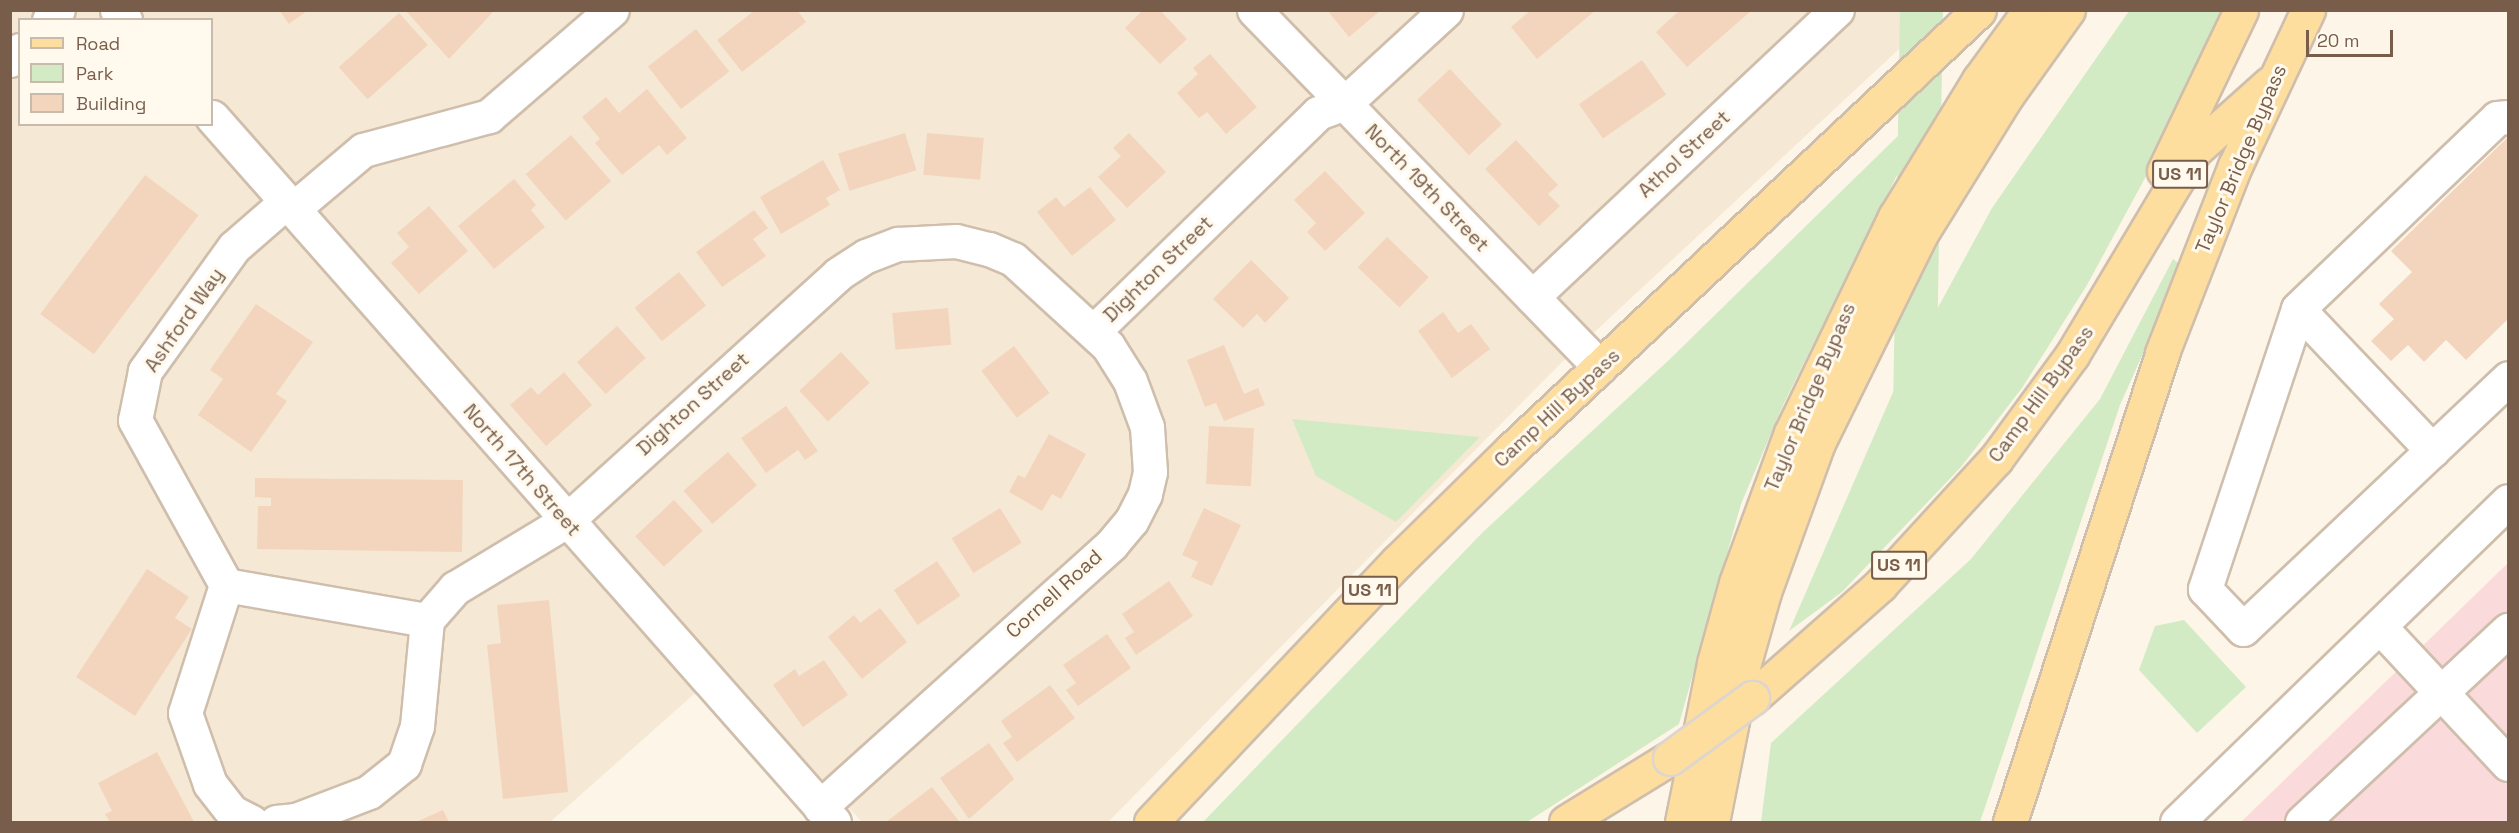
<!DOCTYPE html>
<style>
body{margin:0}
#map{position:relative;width:2519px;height:833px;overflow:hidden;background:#fdf5e7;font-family:"Space Grotesk",sans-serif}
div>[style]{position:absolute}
.residential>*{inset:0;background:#f5e8d5}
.medical>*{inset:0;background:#fbdadc}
.green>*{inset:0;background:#d3ebc5;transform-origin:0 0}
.building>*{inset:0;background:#f3d5be;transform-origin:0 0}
.roads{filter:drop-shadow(2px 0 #cfbeac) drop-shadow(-2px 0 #cfbeac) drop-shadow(0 2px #cfbeac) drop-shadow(0 -2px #cfbeac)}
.minor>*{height:33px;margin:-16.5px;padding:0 16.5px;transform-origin:16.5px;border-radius:16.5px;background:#fff}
.major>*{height:33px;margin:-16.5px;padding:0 16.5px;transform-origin:16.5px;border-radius:16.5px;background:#fdde9e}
.bridges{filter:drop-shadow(2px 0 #dcd5d0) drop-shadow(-2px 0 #dcd5d0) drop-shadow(0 2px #dcd5d0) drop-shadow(0 -2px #dcd5d0)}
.major-bridge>*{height:33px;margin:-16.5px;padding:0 16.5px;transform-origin:16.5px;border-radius:16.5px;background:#fdde9e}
span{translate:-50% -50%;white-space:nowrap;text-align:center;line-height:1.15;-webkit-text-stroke:6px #fff9ee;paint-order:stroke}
.shield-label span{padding:2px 4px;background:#fff9ee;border:2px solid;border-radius:4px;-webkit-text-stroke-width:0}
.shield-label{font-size:18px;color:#785d4a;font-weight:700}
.street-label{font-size:20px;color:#785d4a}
.frame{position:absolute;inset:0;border:12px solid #785d4a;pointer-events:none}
.legend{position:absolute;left:18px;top:18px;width:195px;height:108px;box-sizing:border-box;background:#fff9ee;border:2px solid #c9bbac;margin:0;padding:8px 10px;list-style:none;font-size:18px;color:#785d4a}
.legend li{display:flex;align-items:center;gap:12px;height:30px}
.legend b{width:30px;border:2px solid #c9bbac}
.scale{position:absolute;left:2306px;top:30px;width:87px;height:27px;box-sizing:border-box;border:3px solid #785d4a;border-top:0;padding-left:8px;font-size:18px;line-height:21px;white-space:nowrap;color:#785d4a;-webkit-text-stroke:4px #fff9ee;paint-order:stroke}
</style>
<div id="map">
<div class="residential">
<i style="clip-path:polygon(evenodd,10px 11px,1940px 11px,1560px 364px,1108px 822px,862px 822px,721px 670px,550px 822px,11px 822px,10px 11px,20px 20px,212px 20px,212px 124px,20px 124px,20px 20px)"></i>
</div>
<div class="medical">
<i style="clip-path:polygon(2508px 563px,2508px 822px,2241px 822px)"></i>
</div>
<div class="green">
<i style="left:1900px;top:10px;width:43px;height:414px;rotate:1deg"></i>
<i style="clip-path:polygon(2129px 11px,2227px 11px,2151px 167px,2087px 285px,2022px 388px,1961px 467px,1842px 592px,1789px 631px,1897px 383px,1992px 208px)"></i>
<i style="clip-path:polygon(1905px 129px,1918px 133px,1784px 403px,1741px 504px,1679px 724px,1527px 822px,1203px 822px,1483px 532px,1670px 359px)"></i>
<i style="clip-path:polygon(2173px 259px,2182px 266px,2120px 405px,1980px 822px,1761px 822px,1771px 743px,1971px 559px,2100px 399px)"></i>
<i style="clip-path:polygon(1292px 419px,1480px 437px,1396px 522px,1316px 476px)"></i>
<i style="clip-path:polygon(2184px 620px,2246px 687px,2197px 733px,2139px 670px,2155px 626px)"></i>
</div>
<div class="building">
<i style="clip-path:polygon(279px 10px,308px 10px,289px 24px)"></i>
<i style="clip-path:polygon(405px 10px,495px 10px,449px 59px)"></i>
<i style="clip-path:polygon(755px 10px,797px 10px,806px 22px,742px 72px,717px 40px)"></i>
<i style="clip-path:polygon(1143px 10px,1160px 10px,1187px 39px,1160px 64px,1125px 28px)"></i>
<i style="clip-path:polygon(1327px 10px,1381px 10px,1349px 37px)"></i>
<i style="clip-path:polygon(1531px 10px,1596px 10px,1537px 59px,1511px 27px)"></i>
<i style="clip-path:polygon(1680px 10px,1752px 10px,1687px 67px,1656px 32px)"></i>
<i style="left:399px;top:13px;width:43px;height:81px;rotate:48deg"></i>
<i style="left:696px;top:29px;width:54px;height:61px;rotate:52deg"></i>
<i style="clip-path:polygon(1210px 54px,1257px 107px,1226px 134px,1207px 112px,1199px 118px,1177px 93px,1198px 74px,1193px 68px)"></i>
<i style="left:1642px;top:60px;width:42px;height:77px;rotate:55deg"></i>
<i style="left:1450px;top:69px;width:76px;height:45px;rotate:47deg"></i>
<i style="clip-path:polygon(647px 89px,687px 138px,667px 155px,659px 145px,622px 175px,595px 143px,600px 139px,582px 117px,606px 97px,619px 113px)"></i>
<i style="left:905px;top:133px;width:39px;height:70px;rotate:73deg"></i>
<i style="left:927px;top:133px;width:57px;height:42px;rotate:5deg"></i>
<i style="clip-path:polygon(1129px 133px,1166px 172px,1127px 208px,1098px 177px,1121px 156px,1113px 148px)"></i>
<i style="left:571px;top:135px;width:61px;height:60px;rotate:49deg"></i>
<i style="clip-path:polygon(2507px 138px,2508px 319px,2466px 360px,2446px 340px,2424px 362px,2408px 345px,2391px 361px,2371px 341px,2394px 319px,2379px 304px,2412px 272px,2391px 251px)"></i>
<i style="clip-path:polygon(1516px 140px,1558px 185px,1548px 194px,1560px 206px,1539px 226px,1485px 169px)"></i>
<i style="clip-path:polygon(823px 160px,840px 190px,826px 198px,830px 205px,781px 234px,760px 197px)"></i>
<i style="clip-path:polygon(1325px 171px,1365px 213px,1325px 251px,1307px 232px,1316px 223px,1294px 200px)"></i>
<i style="left:145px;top:175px;width:67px;height:174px;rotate:37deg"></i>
<i style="clip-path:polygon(514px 179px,536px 205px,531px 210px,545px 227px,494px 269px,458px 226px)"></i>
<i style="clip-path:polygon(1090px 187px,1116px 220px,1072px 256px,1037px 212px,1056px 197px,1064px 207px)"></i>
<i style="clip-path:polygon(429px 206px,468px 251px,419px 294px,391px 263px,409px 247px,397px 233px)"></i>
<i style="clip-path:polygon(754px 210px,768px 228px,753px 239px,766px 256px,722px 287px,696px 252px)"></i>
<i style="left:1387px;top:237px;width:58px;height:42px;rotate:44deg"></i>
<i style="clip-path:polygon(1251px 260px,1289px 298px,1265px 323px,1257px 314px,1243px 328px,1213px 299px)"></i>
<i style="left:679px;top:272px;width:43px;height:57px;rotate:51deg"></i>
<i style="clip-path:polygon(256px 304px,313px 342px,276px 394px,287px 401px,251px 452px,198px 415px,223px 379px,210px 370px)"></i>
<i style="left:948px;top:308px;width:37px;height:56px;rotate:85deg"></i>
<i style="clip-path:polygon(1443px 312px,1458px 333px,1471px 324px,1490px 349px,1452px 378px,1418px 331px)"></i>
<i style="left:617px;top:326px;width:43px;height:54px;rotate:48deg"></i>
<i style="clip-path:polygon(1224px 345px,1244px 394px,1258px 388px,1265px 405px,1224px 421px,1216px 403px,1205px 407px,1187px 360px)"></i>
<i style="left:1014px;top:346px;width:59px;height:41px;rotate:53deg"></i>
<i style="left:841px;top:352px;width:42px;height:57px;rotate:47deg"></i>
<i style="clip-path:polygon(564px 372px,592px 405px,546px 446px,510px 405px,531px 387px,538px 395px)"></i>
<i style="clip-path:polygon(786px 406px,818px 451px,805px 460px,798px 450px,766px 473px,741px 438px)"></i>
<i style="left:1209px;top:426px;width:45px;height:58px;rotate:3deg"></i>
<i style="clip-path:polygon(1049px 434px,1086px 454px,1061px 499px,1052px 494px,1042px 511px,1009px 492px,1018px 475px,1025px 478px)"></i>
<i style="left:728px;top:452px;width:44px;height:59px;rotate:49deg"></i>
<i style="clip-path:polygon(255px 478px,463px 480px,462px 552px,257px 549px,258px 506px,271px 506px,271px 498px,255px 497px)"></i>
<i style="left:674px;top:500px;width:42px;height:53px;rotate:47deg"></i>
<i style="left:1000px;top:508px;width:41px;height:57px;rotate:58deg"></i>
<i style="clip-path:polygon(1204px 508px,1241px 525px,1212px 586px,1191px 577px,1198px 562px,1182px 555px)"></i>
<i style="left:937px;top:561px;width:42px;height:52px;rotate:56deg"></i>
<i style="clip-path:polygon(147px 569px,189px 597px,175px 618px,192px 629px,135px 716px,76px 677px)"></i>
<i style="clip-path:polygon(1169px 581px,1193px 616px,1136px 655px,1125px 638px,1134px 632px,1122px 614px)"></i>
<i style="clip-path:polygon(549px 600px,568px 792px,503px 799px,487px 645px,501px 643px,497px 605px)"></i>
<i style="clip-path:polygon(880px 608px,907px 642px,862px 679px,828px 637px,854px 615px,860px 623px)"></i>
<i style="clip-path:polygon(1107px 634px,1131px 668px,1078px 706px,1066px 690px,1076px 683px,1063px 665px)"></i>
<i style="clip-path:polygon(824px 660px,848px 695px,803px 727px,773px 685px,795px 669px,799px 676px)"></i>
<i style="clip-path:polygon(1050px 685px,1075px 718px,1017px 762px,1003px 743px,1012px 737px,1001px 721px)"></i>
<i style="clip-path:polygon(989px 743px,1014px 779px,969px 819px,940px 778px)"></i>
<i style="clip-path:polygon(157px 752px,194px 822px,110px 822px,105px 814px,112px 811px,98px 783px)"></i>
<i style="clip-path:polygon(932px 787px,959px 821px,886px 822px)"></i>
<i style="clip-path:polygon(443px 810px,449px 822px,416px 822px)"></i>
</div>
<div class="roads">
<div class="minor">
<i style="left:117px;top:10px;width:13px;rotate:51deg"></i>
<i style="left:1254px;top:10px;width:497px;rotate:45.9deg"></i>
<i style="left:49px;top:20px;width:13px;rotate:-48deg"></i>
<i style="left:10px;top:60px;width:14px;rotate:-45deg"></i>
<i style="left:212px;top:117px;width:940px;rotate:48.58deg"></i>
<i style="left:2508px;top:117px;width:11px;rotate:175deg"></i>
<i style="left:2497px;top:118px;width:276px;rotate:136.2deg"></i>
<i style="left:2298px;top:309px;width:295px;rotate:108.4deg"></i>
<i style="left:2205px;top:589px;width:55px;rotate:46.5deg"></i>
<i style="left:2243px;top:629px;width:365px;rotate:-43.4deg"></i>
<i style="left:287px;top:201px;width:70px;rotate:139deg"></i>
<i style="left:234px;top:247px;width:153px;rotate:125.7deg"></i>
<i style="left:145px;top:371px;width:50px;rotate:101.5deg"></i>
<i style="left:135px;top:420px;width:188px;rotate:61.1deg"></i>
<i style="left:226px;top:585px;width:204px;rotate:9.9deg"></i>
<i style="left:293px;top:209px;width:92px;rotate:-40.1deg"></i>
<i style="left:363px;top:150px;width:131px;rotate:-15.1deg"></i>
<i style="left:489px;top:116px;width:162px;rotate:-40.8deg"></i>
<i style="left:1532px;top:297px;width:419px;rotate:-43.3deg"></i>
<i style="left:2298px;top:309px;width:195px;rotate:46.5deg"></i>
<i style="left:1095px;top:330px;width:311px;rotate:-44.2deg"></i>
<i style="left:1318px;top:113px;width:29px;rotate:-20deg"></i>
<i style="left:1345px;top:103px;width:137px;rotate:-42.6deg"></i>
<i style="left:226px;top:585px;width:134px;rotate:107.8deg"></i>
<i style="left:185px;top:713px;width:75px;rotate:70.6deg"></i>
<i style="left:210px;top:784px;width:36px;rotate:52deg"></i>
<i style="left:232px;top:812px;width:22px;rotate:27deg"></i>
<i style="left:2381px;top:628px;width:186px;rotate:47deg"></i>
<i style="left:276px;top:822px;width:20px;rotate:-6deg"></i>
<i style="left:296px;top:820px;width:78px;rotate:-21deg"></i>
<i style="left:369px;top:792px;width:45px;rotate:-38.7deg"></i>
<i style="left:404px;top:764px;width:40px;rotate:-71.1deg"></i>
<i style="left:417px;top:726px;width:106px;rotate:-84.6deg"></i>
<i style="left:427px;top:620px;width:43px;rotate:-48.8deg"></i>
<i style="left:455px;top:588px;width:130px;rotate:-31.1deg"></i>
<i style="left:566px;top:521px;width:367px;rotate:-42.2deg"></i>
<i style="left:838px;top:274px;width:33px;rotate:-33deg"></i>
<i style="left:866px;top:256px;width:34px;rotate:-21deg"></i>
<i style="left:898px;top:244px;width:58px;rotate:-3deg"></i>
<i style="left:956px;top:241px;width:34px;rotate:14deg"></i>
<i style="left:989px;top:249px;width:26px;rotate:23deg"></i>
<i style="left:1013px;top:259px;width:129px;rotate:42.5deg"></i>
<i style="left:1108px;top:346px;width:41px;rotate:57.8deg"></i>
<i style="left:1130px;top:381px;width:49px;rotate:69.7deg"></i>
<i style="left:1147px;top:427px;width:45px;rotate:86.2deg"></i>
<i style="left:1150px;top:472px;width:23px;rotate:103deg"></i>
<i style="left:1145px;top:494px;width:30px;rotate:117deg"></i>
<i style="left:1131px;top:521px;width:30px;rotate:130deg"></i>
<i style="left:1112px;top:544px;width:393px;rotate:138deg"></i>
<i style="left:2177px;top:822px;width:461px;rotate:-44.1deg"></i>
<i style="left:2302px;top:822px;width:282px;rotate:-43deg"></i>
</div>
<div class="major">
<i style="left:2164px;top:171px;width:178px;rotate:-64.4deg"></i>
<i style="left:1752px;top:698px;width:171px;rotate:-41.4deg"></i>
<i style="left:1880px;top:585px;width:171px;rotate:-47.4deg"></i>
<i style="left:1996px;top:459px;width:129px;rotate:-53.8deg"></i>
<i style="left:2072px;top:355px;width:238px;rotate:-59.1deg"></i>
<i style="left:2194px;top:151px;width:101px;rotate:-41.8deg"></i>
<i style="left:1151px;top:822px;width:359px;rotate:-46.6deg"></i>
<i style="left:1398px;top:561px;width:158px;rotate:-44.5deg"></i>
<i style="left:1511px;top:450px;width:642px;rotate:-43.23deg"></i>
<i style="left:1566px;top:822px;width:122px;rotate:-31.6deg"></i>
<i style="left:1682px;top:822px;width:162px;rotate:-78.6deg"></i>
<i style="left:1714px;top:663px;width:83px;rotate:-74.6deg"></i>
<i style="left:1736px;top:583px;width:160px;rotate:-69.9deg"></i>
<i style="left:1791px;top:433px;width:240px;rotate:-64.3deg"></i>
<i style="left:1895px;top:217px;width:161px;rotate:-58.5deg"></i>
<i style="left:1979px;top:80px;width:87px;rotate:-53.9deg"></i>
<i style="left:1712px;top:822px;width:155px;rotate:-78.8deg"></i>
<i style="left:1742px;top:670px;width:81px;rotate:-74.2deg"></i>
<i style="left:1764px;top:592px;width:158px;rotate:-70.1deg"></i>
<i style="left:1818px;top:443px;width:235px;rotate:-63.8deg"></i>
<i style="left:1922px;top:232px;width:158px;rotate:-58.2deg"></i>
<i style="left:2005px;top:98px;width:108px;rotate:-54.4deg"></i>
<i style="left:2010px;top:822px;width:493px;rotate:-72deg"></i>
<i style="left:2162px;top:353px;width:201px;rotate:-68.7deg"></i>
<i style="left:2235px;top:166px;width:172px;rotate:-64.9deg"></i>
</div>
</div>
<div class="bridges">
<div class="major-bridge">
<i style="left:1670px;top:758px;width:102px;rotate:-36.2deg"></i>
</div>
</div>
<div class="shield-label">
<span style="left:2180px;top:174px">US 11</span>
<span style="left:1899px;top:565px">US 11</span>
<span style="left:1370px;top:590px">US 11</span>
</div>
<div class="street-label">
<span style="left:1684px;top:154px;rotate:-43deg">Athol Street</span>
<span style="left:2241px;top:159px;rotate:-67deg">Taylor Bridge Bypass</span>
<span style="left:1427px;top:188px;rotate:46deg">North 19th Street</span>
<span style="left:1158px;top:269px;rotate:-44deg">Dighton Street</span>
<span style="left:184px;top:320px;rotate:-55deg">Ashford Way</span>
<span style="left:2041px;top:394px;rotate:-54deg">Camp Hill Bypass</span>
<span style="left:1810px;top:397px;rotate:-67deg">Taylor Bridge Bypass</span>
<span style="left:693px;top:404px;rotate:-42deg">Dighton Street</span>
<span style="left:1557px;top:408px;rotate:-43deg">Camp Hill Bypass</span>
<span style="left:522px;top:470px;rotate:49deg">North 17th Street</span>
<span style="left:1054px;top:594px;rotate:-42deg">Cornell Road</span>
</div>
<div class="frame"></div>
<ul class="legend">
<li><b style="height:8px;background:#fdde9e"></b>Road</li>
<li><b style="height:16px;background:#d3ebc5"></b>Park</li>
<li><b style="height:16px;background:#f3d5be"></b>Building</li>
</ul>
<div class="scale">20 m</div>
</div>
